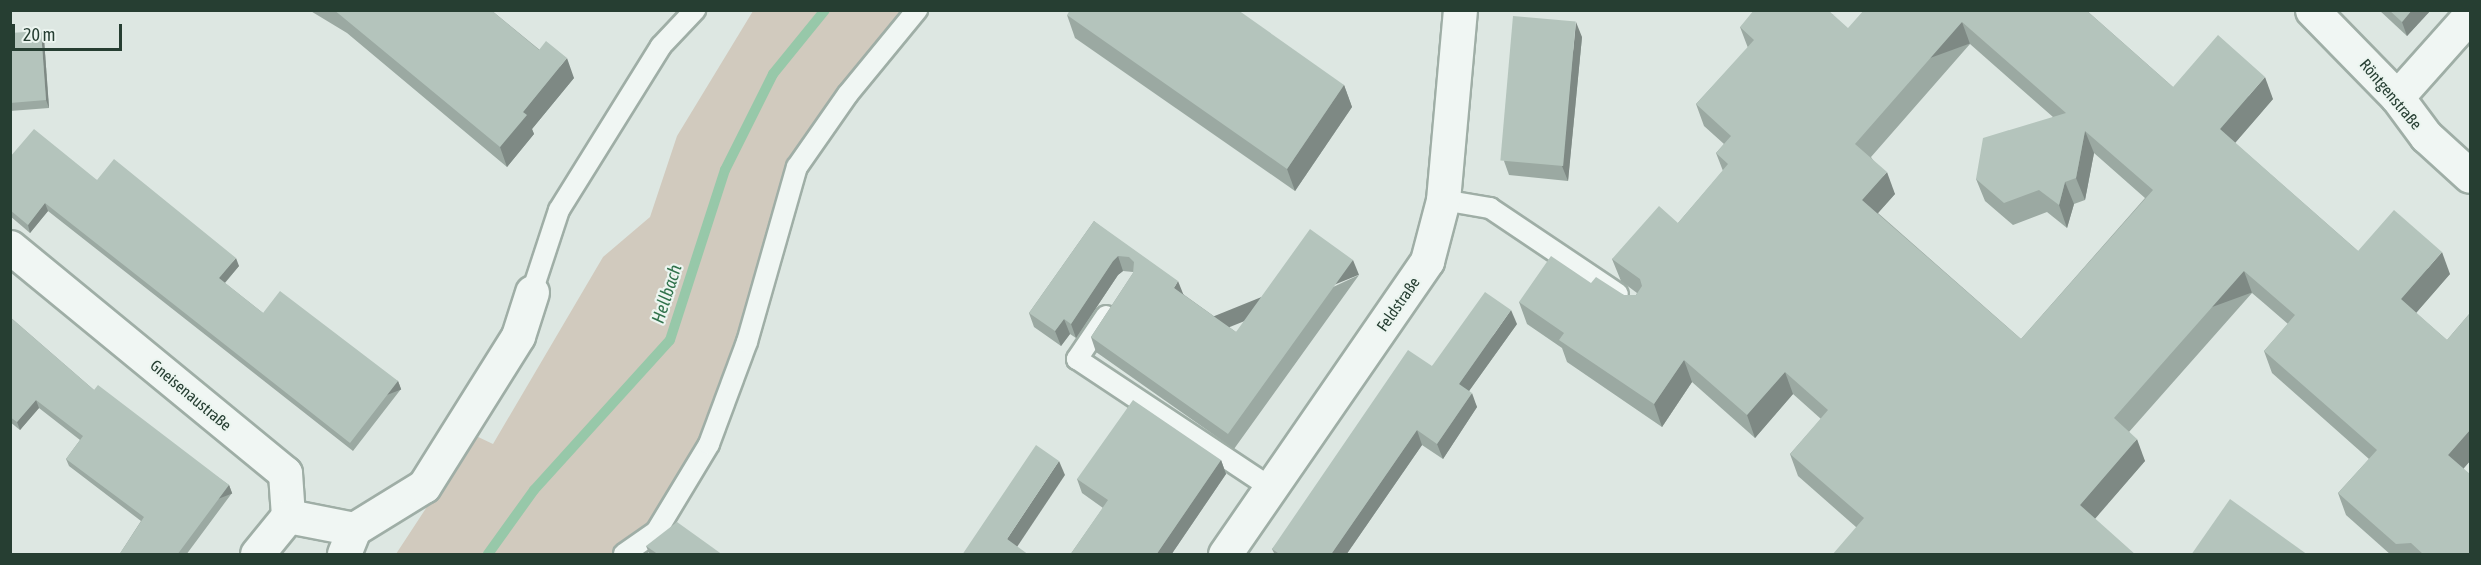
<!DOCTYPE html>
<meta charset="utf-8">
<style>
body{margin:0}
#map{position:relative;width:2481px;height:565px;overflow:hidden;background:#dde7e2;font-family:"Asap Condensed",sans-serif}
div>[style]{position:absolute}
.green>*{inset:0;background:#d1cabe}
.stream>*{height:10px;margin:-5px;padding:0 5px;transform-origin:5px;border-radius:5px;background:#97c8a9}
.roads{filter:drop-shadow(2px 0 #9faea6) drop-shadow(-2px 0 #9faea6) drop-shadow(0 2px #9faea6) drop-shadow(0 -2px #9faea6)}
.service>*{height:20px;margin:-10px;padding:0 10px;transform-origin:10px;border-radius:10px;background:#f0f6f3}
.minor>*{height:33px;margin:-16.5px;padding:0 16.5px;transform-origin:16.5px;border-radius:16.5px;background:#f0f6f3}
.wall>*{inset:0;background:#9ba9a2}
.shaded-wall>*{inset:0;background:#7e8984;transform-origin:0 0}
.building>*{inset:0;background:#b4c4bc;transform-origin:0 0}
span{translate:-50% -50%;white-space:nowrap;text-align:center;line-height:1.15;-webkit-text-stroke:4.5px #ecf5f0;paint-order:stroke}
.street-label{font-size:16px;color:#263e32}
.water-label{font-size:18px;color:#30724b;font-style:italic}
.frame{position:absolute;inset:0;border:12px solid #263e32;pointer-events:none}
.scale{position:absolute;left:12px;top:24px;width:110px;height:27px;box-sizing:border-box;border:3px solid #263e32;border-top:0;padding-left:8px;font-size:18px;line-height:21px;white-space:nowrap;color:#263e32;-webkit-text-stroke:4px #ecf5f0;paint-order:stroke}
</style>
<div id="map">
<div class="green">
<i style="clip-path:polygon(753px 11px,911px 11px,820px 119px,704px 440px,652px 526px,611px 554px,396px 554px,474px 435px,493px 444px,603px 257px,650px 217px,677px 136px)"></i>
</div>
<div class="stream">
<i style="left:488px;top:554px;width:79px;rotate:-54.3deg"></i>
<i style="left:534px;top:490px;width:202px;rotate:-47.8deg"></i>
<i style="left:670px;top:340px;width:179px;rotate:-72.1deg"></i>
<i style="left:725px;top:170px;width:107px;rotate:-63.4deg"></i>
<i style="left:773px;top:74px;width:82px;rotate:-50.9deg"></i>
</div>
<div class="roads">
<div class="service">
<i style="left:1443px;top:200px;width:48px;rotate:9.7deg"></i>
<i style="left:1490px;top:208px;width:154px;rotate:33.9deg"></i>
<i style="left:532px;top:292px;width:86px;rotate:-71.8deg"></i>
<i style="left:559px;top:210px;width:193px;rotate:-58.1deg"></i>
<i style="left:661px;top:46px;width:50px;rotate:-46.6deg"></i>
<i style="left:1106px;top:316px;width:52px;rotate:124deg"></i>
<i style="left:1077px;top:359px;width:233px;rotate:33.6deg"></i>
<i style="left:624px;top:554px;width:39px;rotate:-35deg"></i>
<i style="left:656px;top:532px;width:103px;rotate:-58.9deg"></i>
<i style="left:709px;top:444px;width:109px;rotate:-69.6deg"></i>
<i style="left:747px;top:342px;width:182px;rotate:-74.1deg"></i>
<i style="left:797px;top:167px;width:89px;rotate:-55.1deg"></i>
<i style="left:848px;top:94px;width:109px;rotate:-50.6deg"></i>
</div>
<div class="minor">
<i style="left:2312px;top:10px;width:122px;rotate:45.7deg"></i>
<i style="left:2397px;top:97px;width:49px;rotate:53.4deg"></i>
<i style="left:2426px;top:136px;width:59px;rotate:42.3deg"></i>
<i style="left:2397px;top:97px;width:110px;rotate:-48.3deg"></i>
<i style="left:10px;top:247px;width:356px;rotate:39.4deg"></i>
<i style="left:285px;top:473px;width:43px;rotate:86deg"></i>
<i style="left:288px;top:516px;width:67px;rotate:11.1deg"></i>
<i style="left:354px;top:529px;width:27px;rotate:112deg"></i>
<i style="left:354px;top:529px;width:82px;rotate:-31.6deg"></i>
<i style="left:424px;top:486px;width:177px;rotate:-57.9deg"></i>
<i style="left:518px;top:336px;width:46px;rotate:-72.3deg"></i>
<i style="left:257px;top:554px;width:49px;rotate:-50.8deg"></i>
<i style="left:1225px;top:554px;width:356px;rotate:-55.4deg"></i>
<i style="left:1427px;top:261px;width:63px;rotate:-75.3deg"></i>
<i style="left:1443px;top:200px;width:191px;rotate:-84.9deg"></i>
</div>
</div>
<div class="wall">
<i style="clip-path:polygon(309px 10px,491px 10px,574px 78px,532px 129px,534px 134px,507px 167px,347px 33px)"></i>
<i style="clip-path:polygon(evenodd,2086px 10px,2173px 87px,2273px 99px,2235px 143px,2358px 251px,2450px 274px,2416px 313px,2447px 340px,2470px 313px,2470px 461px,2464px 468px,2470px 555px,2391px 555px,2346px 515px,2338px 493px,2369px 459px,2272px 373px,2264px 351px,2288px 324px,2252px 293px,2129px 432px,2145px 461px,2095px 518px,1856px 527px,1798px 476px,1790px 454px,1821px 419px,1793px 394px,1755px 438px,1692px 382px,1662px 427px,1567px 362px,1562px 348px,1527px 324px,1519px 302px,1591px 283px,1624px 295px,1636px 295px,1637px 293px,1621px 281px,1612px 259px,1678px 223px,1723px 171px,1716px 153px,1724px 144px,1704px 126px,1696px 104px,1748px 48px,1740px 27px,1848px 28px,2086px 10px,1970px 44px,2053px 117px,1976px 179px,1985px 201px,2013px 225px,2047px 212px,2067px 228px,2074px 204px,2085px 200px,2094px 153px,2145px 198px,2021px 339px,1878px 213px,1895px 194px,1871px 157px,1970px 44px)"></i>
<i style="clip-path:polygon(2379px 10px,2431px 10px,2407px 36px)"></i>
<i style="clip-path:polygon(1067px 15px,1344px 85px,1352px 107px,1295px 191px,1075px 38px)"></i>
<i style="clip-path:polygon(10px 33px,44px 39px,49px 108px,10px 111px)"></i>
<i style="clip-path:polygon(1582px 37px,1568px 181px,1509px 175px,1504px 161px)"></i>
<i style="clip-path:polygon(10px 157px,97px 180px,239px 266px,225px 283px,263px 313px,398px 381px,401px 389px,353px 451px,48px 211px,30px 233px,10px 216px)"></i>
<i style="clip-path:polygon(1094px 221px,1183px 294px,1236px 332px,1359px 275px,1234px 449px,1096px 352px,1091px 337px,1133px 273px,1133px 272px,1123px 271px,1118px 275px,1076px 338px,1070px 334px,1061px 346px,1034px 327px,1029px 313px)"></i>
<i style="clip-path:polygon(10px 317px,94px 390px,229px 485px,232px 493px,186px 555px,119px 555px,141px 521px,69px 466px,66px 459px,80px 440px,39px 408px,20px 430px,10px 422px)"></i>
<i style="clip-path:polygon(1517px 324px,1469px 391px,1477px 407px,1443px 459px,1422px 445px,1346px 555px,1275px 555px,1272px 549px,1432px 366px)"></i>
<i style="clip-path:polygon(1221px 460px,1226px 474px,1171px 555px,1070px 555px,1103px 508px,1082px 493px,1077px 479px)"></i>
<i style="clip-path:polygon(646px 546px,723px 555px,650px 555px)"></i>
</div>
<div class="shaded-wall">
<i style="clip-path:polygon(2412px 10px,2431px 10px,2407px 36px,2402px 22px)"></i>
<i style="clip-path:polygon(1576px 22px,1582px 37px,1568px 181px,1562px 166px)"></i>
<i style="left:1962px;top:22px;width:23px;height:162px;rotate:70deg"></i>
<i style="clip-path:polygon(41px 31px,44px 39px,49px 108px,46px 100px)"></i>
<i style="clip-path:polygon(567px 58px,574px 78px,532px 129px,534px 134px,507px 167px,500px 147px,523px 112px)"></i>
<i style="clip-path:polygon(2265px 77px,2273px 99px,2228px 151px,2220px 129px)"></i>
<i style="clip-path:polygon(1344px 85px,1352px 107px,1295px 191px,1287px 169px)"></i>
<i style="clip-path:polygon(2085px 131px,2094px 153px,2085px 200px,2076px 178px)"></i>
<i style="clip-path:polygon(1887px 172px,1895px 194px,1870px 222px,1862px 200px)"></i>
<i style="clip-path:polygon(2065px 182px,2074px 204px,2067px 228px,2059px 205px)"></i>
<i style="clip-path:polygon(45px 203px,48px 211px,30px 233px,28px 225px)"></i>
<i style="clip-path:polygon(2442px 252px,2450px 274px,2409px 321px,2401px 299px)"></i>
<i style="clip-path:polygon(1118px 256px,1123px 271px,1118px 275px,1076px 338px,1071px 324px,1113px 261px)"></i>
<i style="clip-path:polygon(236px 258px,239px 266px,222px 286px,219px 278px)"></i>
<i style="left:1353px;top:260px;width:16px;height:214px;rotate:68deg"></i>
<i style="left:2244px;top:271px;width:23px;height:196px;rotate:70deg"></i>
<i style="clip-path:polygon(1178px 281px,1184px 296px,1174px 288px)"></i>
<i style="clip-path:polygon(1511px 310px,1517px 324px,1464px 398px,1459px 384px)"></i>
<i style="clip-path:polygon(1064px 319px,1070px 334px,1061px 346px,1055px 331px)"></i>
<i style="clip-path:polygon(1684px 360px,1692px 382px,1662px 427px,1654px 404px)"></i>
<i style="clip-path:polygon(1785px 372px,1793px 394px,1755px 438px,1747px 415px)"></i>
<i style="left:398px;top:381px;width:9px;height:78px;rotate:69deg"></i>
<i style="clip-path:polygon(1472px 393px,1477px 407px,1443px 459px,1437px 444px)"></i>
<i style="clip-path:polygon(36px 400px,39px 408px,20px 430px,17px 422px)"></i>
<i style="clip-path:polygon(1417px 430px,1422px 445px,1346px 555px,1333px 555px,1332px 553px)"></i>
<i style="clip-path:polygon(2470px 430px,2470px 461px,2456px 477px,2448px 455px)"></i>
<i style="clip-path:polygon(2137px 439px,2145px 461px,2088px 527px,2080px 505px)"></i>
<i style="clip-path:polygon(1221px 460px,1226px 474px,1171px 555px,1156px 555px)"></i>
<i style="clip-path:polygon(1059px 461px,1065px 475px,1013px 553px,1007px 539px)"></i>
<i style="left:229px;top:485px;width:9px;height:87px;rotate:69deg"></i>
</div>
<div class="building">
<i style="clip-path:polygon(334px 10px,491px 10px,539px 50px,546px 41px,567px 58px,523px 112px,527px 115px,500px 147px,339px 14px)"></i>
<i style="clip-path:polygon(1070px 10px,1238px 10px,1344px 85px,1287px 169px,1067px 15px)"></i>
<i style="clip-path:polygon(evenodd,1754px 10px,1828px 10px,1848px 28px,1864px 10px,2086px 10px,2173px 87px,2218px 35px,2265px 77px,2220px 129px,2358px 251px,2394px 210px,2442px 252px,2401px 299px,2447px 340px,2470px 313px,2470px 430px,2448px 455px,2470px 474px,2470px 555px,2424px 555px,2411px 543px,2396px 544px,2338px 493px,2377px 450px,2264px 351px,2295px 315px,2244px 271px,2114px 418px,2137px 439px,2080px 505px,2136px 555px,1832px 555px,1864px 518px,1790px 454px,1828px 410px,1785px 372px,1747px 415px,1684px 360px,1654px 404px,1559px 340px,1564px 333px,1519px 302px,1551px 256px,1591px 283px,1596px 277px,1624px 295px,1636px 295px,1642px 286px,1640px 279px,1612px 259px,1659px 206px,1678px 223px,1728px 164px,1716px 153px,1731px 136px,1696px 104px,1754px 40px,1740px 27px,1754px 10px,1962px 22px,2066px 113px,1983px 138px,1976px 179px,2004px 203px,2039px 190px,2059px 205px,2065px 182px,2076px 178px,2085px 131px,2153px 190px,2021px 339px,1862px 200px,1887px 172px,1855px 144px,1962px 22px)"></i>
<i style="clip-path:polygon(2389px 10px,2412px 10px,2402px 22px)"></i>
<i style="left:1513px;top:16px;width:63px;height:145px;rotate:5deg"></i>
<i style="clip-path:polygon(41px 31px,46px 100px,10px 103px,10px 33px)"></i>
<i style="clip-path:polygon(34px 129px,97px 180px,114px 159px,236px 258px,219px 278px,263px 313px,280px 291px,398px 381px,350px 443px,45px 203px,28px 225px,10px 210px,10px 157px)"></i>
<i style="clip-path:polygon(1094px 221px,1178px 281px,1174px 288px,1236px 332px,1310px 229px,1353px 260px,1228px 434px,1091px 337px,1133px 273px,1134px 262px,1129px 257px,1118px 256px,1113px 261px,1071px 324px,1064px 319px,1055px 331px,1029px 313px)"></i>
<i style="clip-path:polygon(1485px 292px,1511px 310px,1459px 384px,1472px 393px,1437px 444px,1417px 430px,1332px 553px,1335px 555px,1281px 555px,1272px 549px,1408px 350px,1432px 366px)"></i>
<i style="clip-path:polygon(10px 317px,94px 390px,98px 385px,229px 485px,177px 555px,119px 555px,144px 517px,66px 459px,83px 436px,36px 400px,17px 422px,10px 417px)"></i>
<i style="clip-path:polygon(1133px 400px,1221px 460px,1156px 555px,1070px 555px,1108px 500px,1077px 479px)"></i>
<i style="clip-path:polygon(1036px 445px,1059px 461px,1007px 539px,1029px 555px,962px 555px)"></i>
<i style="clip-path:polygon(2230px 499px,2308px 555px,2191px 555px)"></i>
<i style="clip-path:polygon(677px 522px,723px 555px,659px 555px,646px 546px)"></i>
</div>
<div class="street-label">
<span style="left:2391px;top:94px;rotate:50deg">Röntgenstraße</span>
<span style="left:1398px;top:304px;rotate:-55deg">Feldstraße</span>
<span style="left:191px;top:395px;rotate:40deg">Gneisenaustraße</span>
</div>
<div class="water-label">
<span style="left:667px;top:294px;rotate:-72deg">Hellbach</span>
</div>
<div class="frame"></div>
<div class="scale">20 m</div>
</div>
